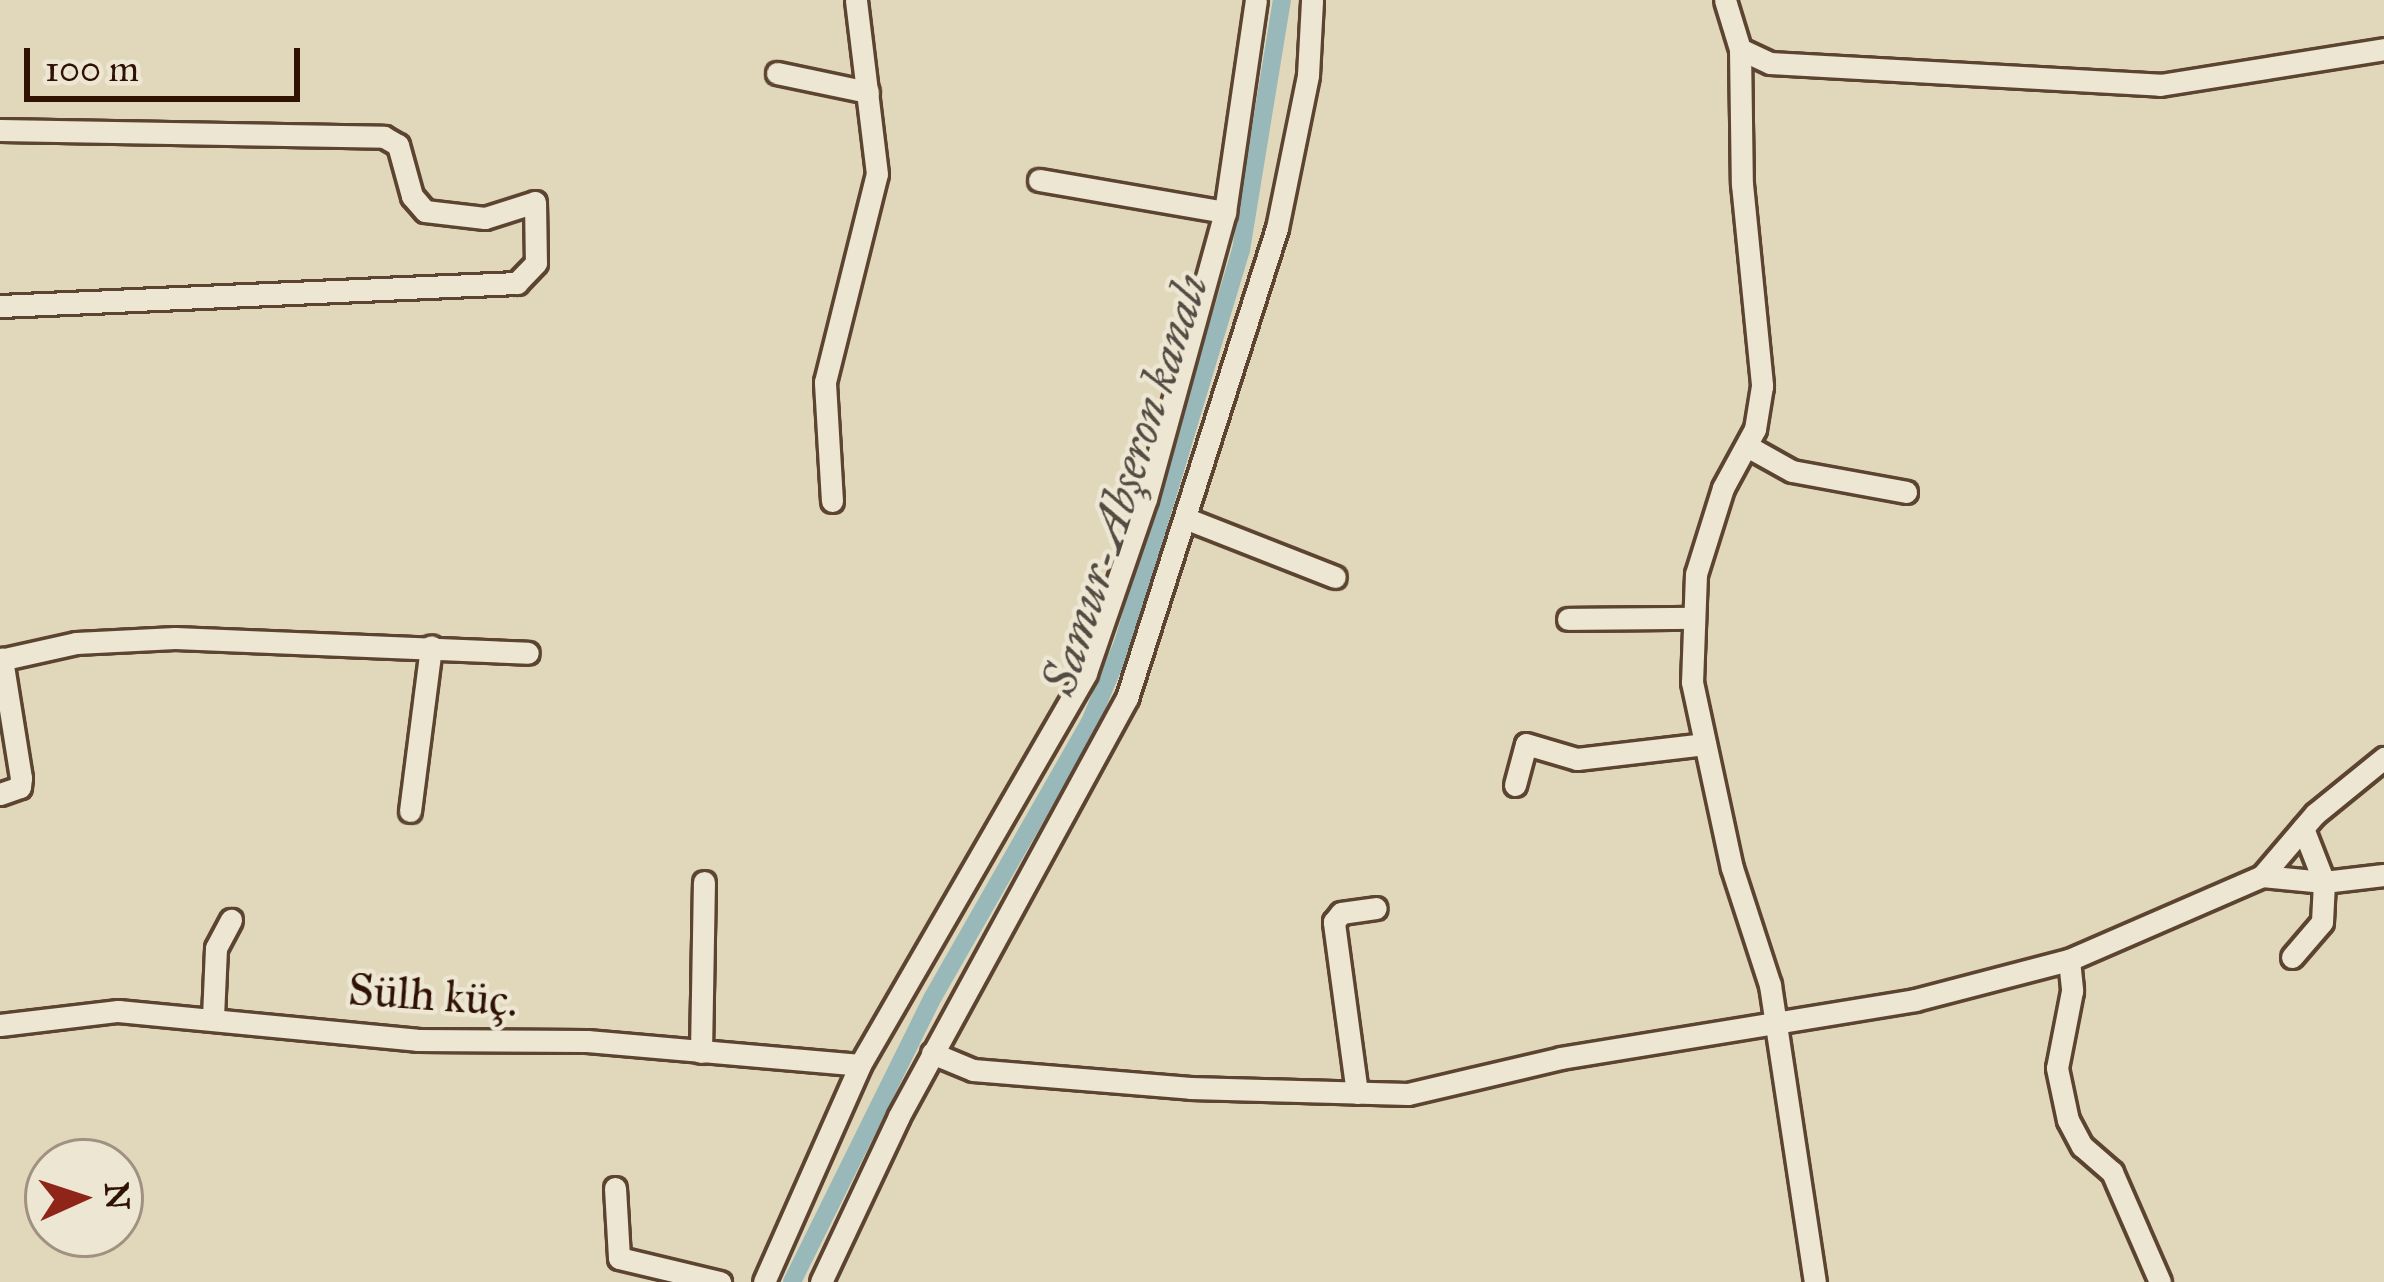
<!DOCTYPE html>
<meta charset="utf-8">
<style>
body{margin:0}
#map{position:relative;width:2384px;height:1282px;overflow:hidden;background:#e1d8bc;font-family:"IM FELL Great Primer",serif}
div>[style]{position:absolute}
.canal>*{height:18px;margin:-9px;padding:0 9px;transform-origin:9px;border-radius:9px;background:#98b8ba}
.roads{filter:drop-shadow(3px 0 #5c4431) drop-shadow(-3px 0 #5c4431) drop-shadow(0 3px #5c4431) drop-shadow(0 -3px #5c4431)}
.minor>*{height:21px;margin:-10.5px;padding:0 10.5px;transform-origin:10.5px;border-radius:10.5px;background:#ece6d3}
span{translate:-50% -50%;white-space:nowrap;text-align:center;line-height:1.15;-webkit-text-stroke:9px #ece6d3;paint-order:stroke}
.street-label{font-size:45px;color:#301203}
.water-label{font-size:48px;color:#544c43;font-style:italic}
.north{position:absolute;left:24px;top:1138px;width:120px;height:120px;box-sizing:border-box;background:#ece6d3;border:3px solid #a19180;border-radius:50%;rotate:87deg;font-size:33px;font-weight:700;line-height:48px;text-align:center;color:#301203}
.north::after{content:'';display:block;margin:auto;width:42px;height:54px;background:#8f2418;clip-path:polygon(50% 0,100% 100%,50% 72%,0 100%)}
.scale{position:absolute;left:24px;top:48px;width:276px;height:54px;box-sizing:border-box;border:6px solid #301203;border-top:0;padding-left:15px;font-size:36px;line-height:42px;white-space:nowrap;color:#301203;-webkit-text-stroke:9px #ece6d3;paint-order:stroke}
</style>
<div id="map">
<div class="canal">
<i style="left:792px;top:1282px;width:318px;rotate:-63.7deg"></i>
<i style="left:933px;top:997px;width:317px;rotate:-60.3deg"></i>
<i style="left:1090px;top:722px;width:86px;rotate:-67.3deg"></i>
<i style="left:1123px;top:643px;width:410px;rotate:-73.3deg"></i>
<i style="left:1241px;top:250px;width:253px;rotate:-80.7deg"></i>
</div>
<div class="roads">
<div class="minor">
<i style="left:1725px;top:0;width:51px;rotate:73deg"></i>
<i style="left:1740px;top:49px;width:33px;rotate:25deg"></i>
<i style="left:1770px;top:63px;width:391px;rotate:3.2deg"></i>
<i style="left:2160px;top:85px;width:227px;rotate:-9.1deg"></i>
<i style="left:1740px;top:49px;width:135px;rotate:89.2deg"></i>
<i style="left:1742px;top:184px;width:203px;rotate:84.3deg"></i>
<i style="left:1762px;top:386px;width:44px;rotate:99.2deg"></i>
<i style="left:1755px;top:429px;width:67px;rotate:118.5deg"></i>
<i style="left:1723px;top:488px;width:90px;rotate:107.4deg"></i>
<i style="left:1696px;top:574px;width:108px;rotate:92.1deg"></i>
<i style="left:1692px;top:682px;width:190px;rotate:77.9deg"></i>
<i style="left:1732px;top:868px;width:123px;rotate:72deg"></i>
<i style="left:1770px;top:985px;width:300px;rotate:81.4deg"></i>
<i style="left:777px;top:73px;width:93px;rotate:11.8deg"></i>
<i style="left:0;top:130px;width:384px;rotate:1deg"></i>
<i style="left:384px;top:137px;width:16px;rotate:30deg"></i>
<i style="left:398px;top:145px;width:53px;rotate:74.6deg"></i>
<i style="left:412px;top:196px;width:20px;rotate:49deg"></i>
<i style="left:425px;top:211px;width:60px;rotate:6.7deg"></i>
<i style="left:485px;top:218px;width:52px;rotate:-17.7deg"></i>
<i style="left:535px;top:202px;width:61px;rotate:89.1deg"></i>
<i style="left:536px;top:263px;width:28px;rotate:134deg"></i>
<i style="left:517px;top:283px;width:518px;rotate:177.45deg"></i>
<i style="left:1039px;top:180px;width:189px;rotate:9.8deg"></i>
<i style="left:1747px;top:446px;width:51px;rotate:29.1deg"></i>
<i style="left:1792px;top:471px;width:116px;rotate:10.4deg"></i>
<i style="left:832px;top:501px;width:119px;rotate:-93.4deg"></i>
<i style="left:825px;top:382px;width:214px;rotate:-76deg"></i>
<i style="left:877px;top:174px;width:175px;rotate:-96.9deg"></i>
<i style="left:1185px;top:518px;width:161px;rotate:21.5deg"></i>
<i style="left:1568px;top:619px;width:122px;rotate:-0.5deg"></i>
<i style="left:0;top:660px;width:78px;rotate:-12.6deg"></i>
<i style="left:76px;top:643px;width:99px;rotate:-2.9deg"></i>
<i style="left:175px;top:638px;width:353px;rotate:2.4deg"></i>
<i style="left:1515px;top:785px;width:42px;rotate:-75deg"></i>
<i style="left:1526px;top:744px;width:53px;rotate:16.4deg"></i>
<i style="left:1577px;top:759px;width:129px;rotate:-6.7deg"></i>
<i style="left:0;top:794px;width:21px;rotate:-19deg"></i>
<i style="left:20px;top:787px;width:9px;rotate:-84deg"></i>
<i style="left:21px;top:778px;width:121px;rotate:-99.1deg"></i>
<i style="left:410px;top:811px;width:166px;rotate:-82.7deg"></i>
<i style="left:2262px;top:876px;width:62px;rotate:5.5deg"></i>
<i style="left:2324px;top:882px;width:60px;rotate:-6.7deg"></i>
<i style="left:2292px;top:957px;width:46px;rotate:-49.4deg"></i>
<i style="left:2322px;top:922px;width:40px;rotate:-87.1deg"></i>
<i style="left:2324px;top:882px;width:58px;rotate:-111.3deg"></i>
<i style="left:2069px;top:960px;width:31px;rotate:84deg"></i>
<i style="left:2072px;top:991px;width:78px;rotate:101deg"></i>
<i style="left:2057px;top:1068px;width:53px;rotate:78.1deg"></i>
<i style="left:2068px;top:1120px;width:30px;rotate:62deg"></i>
<i style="left:2082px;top:1146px;width:40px;rotate:41deg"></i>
<i style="left:2112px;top:1172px;width:120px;rotate:66.4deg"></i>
<i style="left:213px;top:1017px;width:69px;rotate:-87.5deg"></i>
<i style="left:216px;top:948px;width:32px;rotate:-62deg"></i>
<i style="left:0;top:1025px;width:119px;rotate:-6.8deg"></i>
<i style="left:118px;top:1011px;width:300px;rotate:5.5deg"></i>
<i style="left:417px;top:1040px;width:170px;rotate:0.3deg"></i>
<i style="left:587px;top:1041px;width:274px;rotate:5deg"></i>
<i style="left:701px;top:1052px;width:170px;rotate:-89deg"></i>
<i style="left:932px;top:1053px;width:44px;rotate:22.5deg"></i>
<i style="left:973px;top:1070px;width:218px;rotate:4.7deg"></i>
<i style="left:1190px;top:1088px;width:218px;rotate:1.6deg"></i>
<i style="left:1408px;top:1094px;width:157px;rotate:-13.2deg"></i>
<i style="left:1561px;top:1058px;width:359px;rotate:-9.3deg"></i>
<i style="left:1915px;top:1000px;width:159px;rotate:-14.6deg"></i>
<i style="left:2069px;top:960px;width:210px;rotate:-23.5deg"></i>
<i style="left:2262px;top:876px;width:82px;rotate:-49.5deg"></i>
<i style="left:2315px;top:814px;width:89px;rotate:-39.1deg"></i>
<i style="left:1357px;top:1093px;width:173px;rotate:-97.7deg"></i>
<i style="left:1334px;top:922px;width:11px;rotate:-52deg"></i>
<i style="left:1341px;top:913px;width:35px;rotate:-8deg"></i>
<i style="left:615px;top:1188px;width:70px;rotate:86.7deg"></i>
<i style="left:619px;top:1258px;width:104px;rotate:13.4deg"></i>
<i style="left:764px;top:1282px;width:237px;rotate:-66.1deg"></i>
<i style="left:860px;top:1065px;width:452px;rotate:-60deg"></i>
<i style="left:1086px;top:673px;width:184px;rotate:-71deg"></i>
<i style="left:1146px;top:499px;width:298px;rotate:-74.6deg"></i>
<i style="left:1225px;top:212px;width:214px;rotate:-81.7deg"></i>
<i style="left:821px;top:1282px;width:183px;rotate:-64.8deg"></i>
<i style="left:899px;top:1116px;width:476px;rotate:-61.4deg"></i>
<i style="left:1127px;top:698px;width:493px;rotate:-72.3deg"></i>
<i style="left:1277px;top:228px;width:156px;rotate:-78.5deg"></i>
<i style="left:1308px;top:75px;width:75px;rotate:-86.9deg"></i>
</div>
</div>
<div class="street-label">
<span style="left:433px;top:995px;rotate:4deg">Sülh küç.</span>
</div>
<div class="water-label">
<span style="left:1125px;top:484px;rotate:-72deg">Samur-Abşeron kanalı</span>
</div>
<div class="north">N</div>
<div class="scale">100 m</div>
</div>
